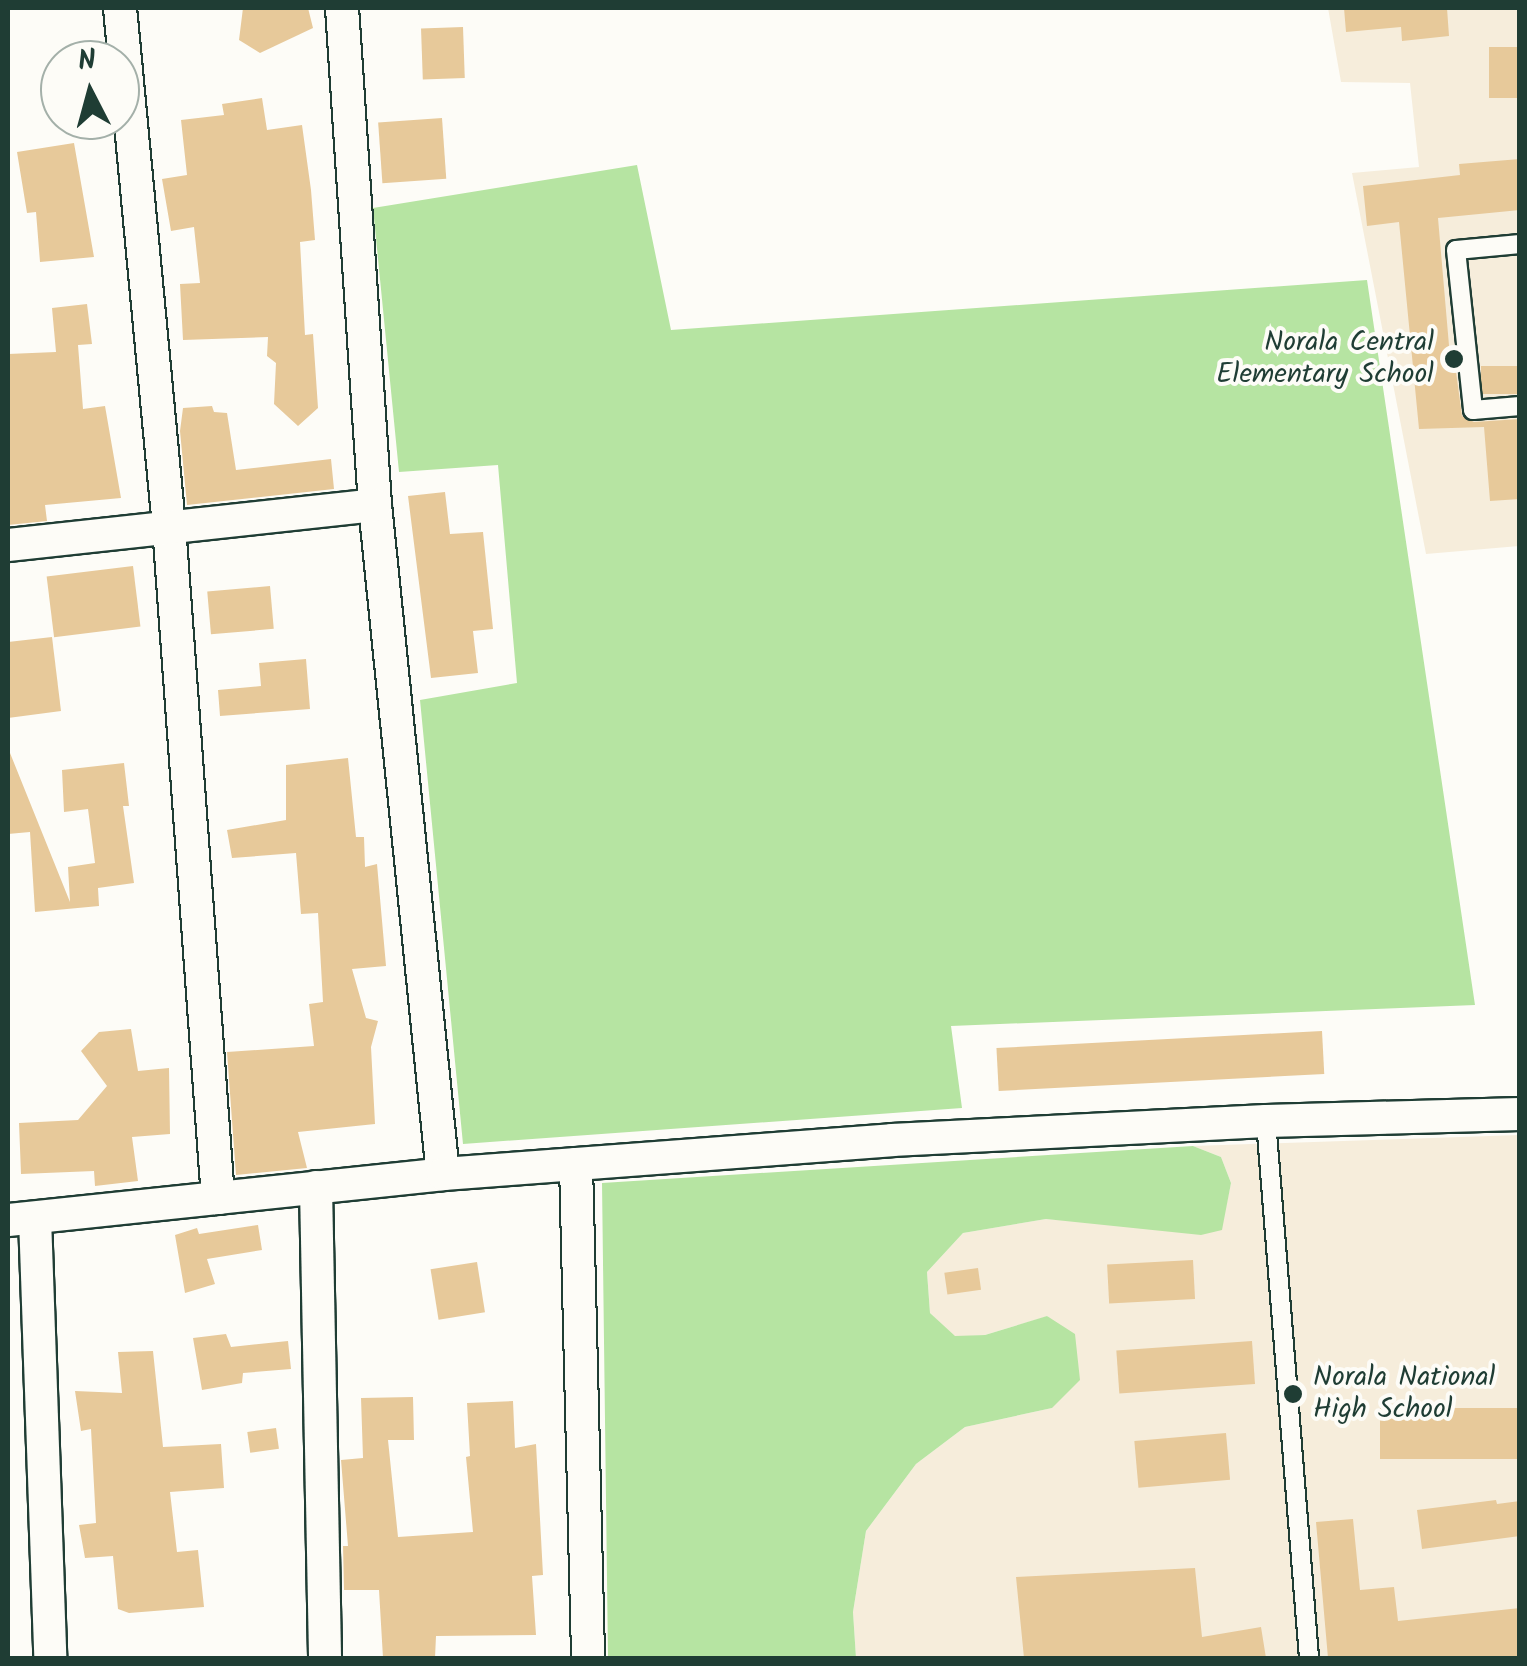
<!DOCTYPE html>
<style>
body{margin:0}
#map{position:relative;width:1527px;height:1666px;overflow:hidden;background:#fdfcf7;font-family:Kalam,sans-serif}
div>[style]{position:absolute}
.built>*{inset:0;background:#f6eddb}
.green>*{inset:0;background:#b6e4a2}
.building>*{inset:0;background:#e7c99a;transform-origin:0 0}
.roads{filter:drop-shadow(2px 0 #1f3d34) drop-shadow(-2px 0 #1f3d34) drop-shadow(0 2px #1f3d34) drop-shadow(0 -2px #1f3d34)}
.lane>*{height:18px;margin:-9px;padding:0 9px;transform-origin:9px;border-radius:9px;background:#fdfcf7}
.street>*{height:32px;margin:-16px;padding:0 16px;transform-origin:16px;border-radius:16px;background:#fdfcf7}
.dots>*{width:28px;height:28px;translate:-50% -50%;box-sizing:border-box;border:5px solid #fdfcf7;border-radius:50%}
span{translate:-50% -50%;white-space:nowrap;text-align:center;line-height:1.15;-webkit-text-stroke:8px #fdfcf7;paint-order:stroke}
.poi-label{font-size:28px;color:#1f3d34}
.right{translate:-100% -50%;text-align:right}
.left{translate:0 -50%;text-align:left}
.frame{position:absolute;inset:0;border:10px solid #1f3d34;pointer-events:none}
.north{position:absolute;left:40px;top:40px;width:100px;height:100px;box-sizing:border-box;background:#fdfcf7;border:2px solid #a4b0a9;border-radius:50%;rotate:354deg;font-size:28px;font-weight:700;line-height:40px;text-align:center;color:#1f3d34}
.north::after{content:'';display:block;margin:auto;width:35px;height:45px;background:#1f3d34;clip-path:polygon(50% 0,100% 100%,50% 72%,0 100%)}
</style>
<div id="map">
<div class="built">
<i style="clip-path:polygon(1328px 8px,1519px 8px,1519px 546px,1426px 554px,1352px 173px,1419px 167px,1410px 83px,1341px 82px)"></i>
<i style="clip-path:polygon(1519px 1135px,1519px 1658px,856px 1658px,853px 1612px,866px 1531px,916px 1464px,965px 1427px,1052px 1408px,1048px 1316px,985px 1335px,955px 1337px,930px 1313px,927px 1272px,963px 1233px,1046px 1219px,1221px 1230px,1231px 1183px,1221px 1157px,1193px 1146px)"></i>
</div>
<div class="green">
<i style="clip-path:polygon(637px 165px,671px 330px,1367px 280px,1475px 1005px,951px 1026px,962px 1108px,463px 1144px,420px 700px,517px 683px,498px 465px,399px 472px,373px 208px)"></i>
<i style="clip-path:polygon(1193px 1146px,1221px 1157px,1231px 1183px,1222px 1230px,1201px 1235px,1046px 1219px,963px 1233px,927px 1272px,930px 1313px,955px 1336px,985px 1335px,1047px 1316px,1075px 1334px,1080px 1380px,1052px 1408px,965px 1427px,916px 1464px,866px 1531px,853px 1612px,856px 1658px,608px 1658px,602px 1183px)"></i>
</div>
<div class="building">
<i style="clip-path:polygon(243px 8px,308px 8px,313px 28px,260px 53px,239px 40px)"></i>
<i style="clip-path:polygon(1344px 8px,1447px 8px,1449px 36px,1402px 41px,1401px 27px,1346px 32px)"></i>
<i style="left:463px;top:27px;width:51px;height:42px;rotate:88deg"></i>
<i style="left:1520px;top:47px;width:51px;height:31px;rotate:90deg"></i>
<i style="clip-path:polygon(262px 98px,267px 130px,302px 125px,311px 190px,315px 240px,300px 242px,305px 335px,313px 334px,318px 408px,298px 426px,274px 404px,276px 363px,267px 356px,268px 337px,183px 340px,180px 284px,200px 283px,194px 227px,171px 231px,162px 179px,187px 175px,181px 120px,224px 115px,222px 104px)"></i>
<i style="left:442px;top:118px;width:61px;height:64px;rotate:86deg"></i>
<i style="clip-path:polygon(74px 143px,94px 257px,40px 262px,36px 212px,27px 213px,17px 152px)"></i>
<i style="clip-path:polygon(1520px 159px,1520px 210px,1438px 218px,1450px 357px,1454px 357px,1462px 416px,1474px 422px,1520px 419px,1520px 499px,1490px 501px,1484px 427px,1419px 429px,1399px 222px,1367px 226px,1363px 186px,1460px 175px,1459px 164px)"></i>
<i style="clip-path:polygon(87px 304px,92px 344px,78px 345px,83px 409px,105px 406px,121px 498px,45px 505px,47px 521px,8px 525px,8px 354px,56px 352px,52px 308px)"></i>
<i style="left:1520px;top:366px;width:28px;height:39px;rotate:90deg"></i>
<i style="clip-path:polygon(212px 406px,214px 412px,227px 413px,236px 470px,331px 459px,334px 489px,187px 505px,180px 431px,183px 408px)"></i>
<i style="clip-path:polygon(445px 492px,450px 534px,483px 532px,493px 629px,473px 631px,478px 673px,431px 678px,408px 496px)"></i>
<i style="left:133px;top:566px;width:61px;height:87px;rotate:83deg"></i>
<i style="left:270px;top:586px;width:43px;height:63px;rotate:85deg"></i>
<i style="clip-path:polygon(52px 637px,61px 711px,8px 718px,8px 642px)"></i>
<i style="clip-path:polygon(306px 659px,310px 709px,220px 716px,218px 690px,261px 686px,259px 663px)"></i>
<i style="clip-path:polygon(8px 748px,70px 902px,68px 867px,95px 863px,88px 809px,64px 812px,62px 770px,124px 763px,129px 806px,123px 806px,134px 883px,98px 888px,99px 906px,35px 912px,30px 832px,8px 834px)"></i>
<i style="clip-path:polygon(348px 758px,356px 837px,364px 837px,365px 867px,377px 864px,386px 966px,352px 969px,366px 1018px,378px 1021px,371px 1047px,375px 1124px,298px 1132px,307px 1168px,236px 1175px,227px 1052px,314px 1046px,309px 1004px,323px 1002px,318px 913px,301px 914px,296px 853px,232px 858px,227px 830px,286px 820px,286px 765px)"></i>
<i style="clip-path:polygon(131px 1029px,138px 1071px,169px 1068px,170px 1134px,132px 1137px,138px 1181px,95px 1186px,94px 1171px,21px 1174px,19px 1123px,78px 1120px,107px 1086px,81px 1051px,99px 1032px)"></i>
<i style="left:1322px;top:1031px;width:43px;height:326px;rotate:87deg"></i>
<i style="clip-path:polygon(258px 1225px,262px 1250px,207px 1259px,215px 1284px,185px 1293px,175px 1235px,197px 1228px,199px 1234px)"></i>
<i style="left:1193px;top:1260px;width:39px;height:86px;rotate:87deg"></i>
<i style="left:477px;top:1262px;width:51px;height:47px;rotate:81deg"></i>
<i style="left:978px;top:1268px;width:22px;height:34px;rotate:82deg"></i>
<i style="clip-path:polygon(226px 1334px,231px 1347px,288px 1341px,291px 1369px,243px 1373px,242px 1383px,202px 1390px,193px 1338px)"></i>
<i style="left:1252px;top:1341px;width:43px;height:136px;rotate:86deg"></i>
<i style="clip-path:polygon(153px 1351px,163px 1447px,221px 1444px,224px 1488px,170px 1492px,177px 1552px,198px 1550px,204px 1607px,129px 1613px,118px 1609px,113px 1556px,85px 1558px,79px 1525px,96px 1523px,91px 1429px,81px 1431px,75px 1391px,122px 1393px,118px 1352px)"></i>
<i style="clip-path:polygon(413px 1397px,414px 1440px,388px 1440px,398px 1537px,473px 1532px,466px 1457px,470px 1456px,467px 1403px,513px 1401px,515px 1448px,536px 1444px,543px 1575px,532px 1576px,536px 1635px,436px 1636px,435px 1658px,383px 1658px,379px 1590px,344px 1590px,343px 1546px,348px 1546px,341px 1460px,363px 1458px,361px 1398px)"></i>
<i style="left:1520px;top:1408px;width:51px;height:140px;rotate:90deg"></i>
<i style="left:276px;top:1428px;width:21px;height:29px;rotate:82deg"></i>
<i style="left:1226px;top:1433px;width:47px;height:92px;rotate:85deg"></i>
<i style="clip-path:polygon(1496px 1500px,1497px 1504px,1520px 1501px,1520px 1536px,1422px 1549px,1417px 1510px)"></i>
<i style="clip-path:polygon(1353px 1519px,1360px 1590px,1394px 1587px,1398px 1621px,1520px 1608px,1520px 1658px,1328px 1658px,1316px 1522px)"></i>
<i style="clip-path:polygon(1195px 1568px,1202px 1637px,1261px 1627px,1266px 1658px,1024px 1658px,1016px 1577px)"></i>
</div>
<div class="roads">
<div class="lane">
<i style="left:1520px;top:244px;width:64px;rotate:174.6deg"></i>
<i style="left:1456px;top:250px;width:161px;rotate:83.9deg"></i>
<i style="left:1473px;top:410px;width:47px;rotate:-4.9deg"></i>
<i style="left:1266px;top:1121px;width:539px;rotate:85.42deg"></i>
</div>
<div class="street">
<i style="left:120px;top:8px;width:520px;rotate:84.6deg"></i>
<i style="left:169px;top:526px;width:674px;rotate:85.83deg"></i>
<i style="left:342px;top:8px;width:498px;rotate:86.2deg"></i>
<i style="left:375px;top:505px;width:672px;rotate:84.2deg"></i>
<i style="left:8px;top:545px;width:369px;rotate:-6.2deg"></i>
<i style="left:576px;top:1164px;width:494px;rotate:88.6deg"></i>
<i style="left:316px;top:1187px;width:471px;rotate:88.9deg"></i>
<i style="left:35px;top:1218px;width:440px;rotate:88deg"></i>
<i style="left:8px;top:1220px;width:437px;rotate:-6deg"></i>
<i style="left:443px;top:1174px;width:450px;rotate:-4.3deg"></i>
<i style="left:892px;top:1140px;width:374px;rotate:-2.9deg"></i>
<i style="left:1266px;top:1121px;width:254px;rotate:-1.6deg"></i>
</div>
</div>
<div class="dots">
<i style="left:1454px;top:359px;background:#1f3d34"></i>
<i style="left:1293px;top:1394px;background:#1f3d34"></i>
</div>
<div class="poi-label">
<span class="right" style="left:1434px;top:359px">Norala Central<br>Elementary School</span>
<span class="left" style="left:1313px;top:1394px">Norala National<br>High School</span>
</div>
<div class="frame"></div>
<div class="north">N</div>
</div>
